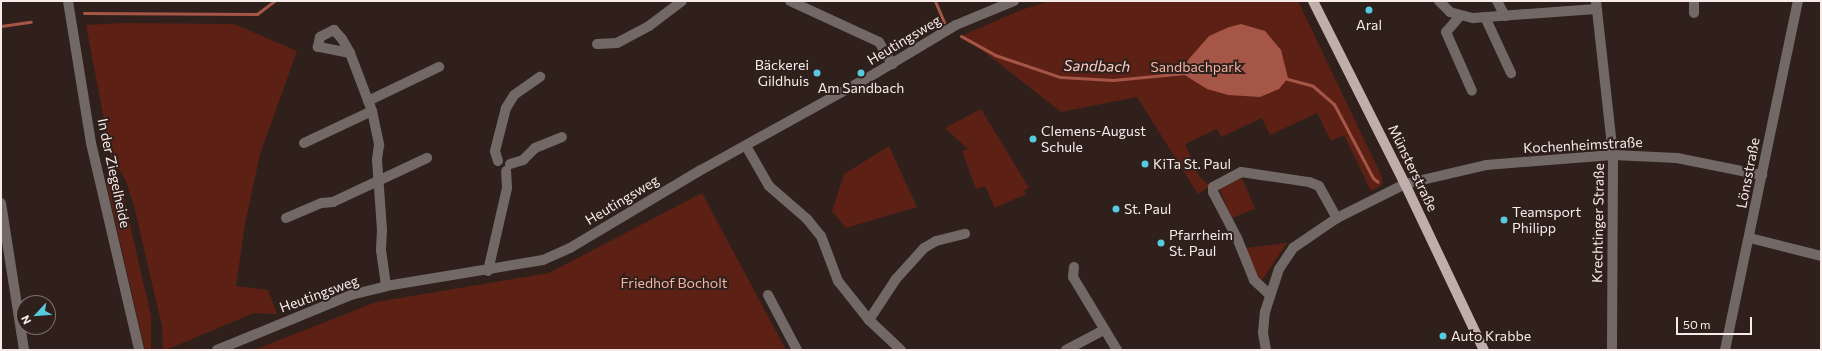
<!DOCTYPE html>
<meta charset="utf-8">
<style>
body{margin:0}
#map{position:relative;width:1822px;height:351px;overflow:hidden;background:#2f201c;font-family:Commissioner,sans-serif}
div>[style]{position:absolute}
.green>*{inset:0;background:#5c2015;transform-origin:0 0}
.water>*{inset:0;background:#a55646}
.stream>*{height:3px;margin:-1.5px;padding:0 1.5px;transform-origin:1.5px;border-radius:1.5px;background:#a55646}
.minor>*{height:10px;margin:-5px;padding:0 5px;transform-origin:5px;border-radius:5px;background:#726967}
.major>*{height:10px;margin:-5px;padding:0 5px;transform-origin:5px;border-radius:5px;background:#c0aeaa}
.dots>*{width:11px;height:11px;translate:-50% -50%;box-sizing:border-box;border:2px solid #2f201c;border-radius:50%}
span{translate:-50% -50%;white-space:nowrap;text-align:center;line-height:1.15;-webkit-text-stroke:4px #2f201c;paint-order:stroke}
.poi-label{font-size:14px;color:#f7ebe9}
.right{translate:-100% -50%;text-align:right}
.left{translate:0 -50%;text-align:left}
.street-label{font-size:14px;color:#f7ebe9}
.park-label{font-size:14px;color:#f5b1a2}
.water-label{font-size:15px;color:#fccdc3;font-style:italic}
.frame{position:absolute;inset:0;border:2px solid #f7ebe9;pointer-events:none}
.north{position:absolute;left:16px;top:295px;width:40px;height:40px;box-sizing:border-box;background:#2f201c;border:1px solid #7f716e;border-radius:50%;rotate:244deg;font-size:11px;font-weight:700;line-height:16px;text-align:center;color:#f7ebe9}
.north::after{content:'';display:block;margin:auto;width:14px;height:18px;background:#56cae0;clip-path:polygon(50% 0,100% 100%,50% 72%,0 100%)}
.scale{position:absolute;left:1676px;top:317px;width:76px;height:18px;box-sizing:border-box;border:2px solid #f7ebe9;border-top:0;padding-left:5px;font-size:12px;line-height:14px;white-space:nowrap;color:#f7ebe9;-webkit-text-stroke:3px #2f201c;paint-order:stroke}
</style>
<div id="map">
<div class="green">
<i style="clip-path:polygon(1050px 1px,1298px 1px,1382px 177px,1382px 185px,1371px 191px,1344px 135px,1331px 141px,1317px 113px,1270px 135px,1262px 118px,1221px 137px,1217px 129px,1185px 144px,1199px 176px,1210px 186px,1198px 194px,1137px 97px,1061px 112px,983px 51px,959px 37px,1021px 10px)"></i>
<i style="clip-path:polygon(124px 23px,234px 24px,297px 51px,260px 154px,245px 224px,236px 286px,268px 290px,277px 314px,254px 313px,166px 350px,163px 350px,162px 326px,134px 206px,126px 181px,111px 156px,86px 25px)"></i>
<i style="clip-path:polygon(981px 109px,1029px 188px,1024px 190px,1026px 194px,995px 208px,985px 186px,976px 189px,962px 151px,968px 149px,945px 128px)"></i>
<i style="clip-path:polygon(889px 146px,917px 207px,846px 228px,832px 211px,844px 174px)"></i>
<i style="left:1242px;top:178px;width:33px;height:25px;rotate:67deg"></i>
<i style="clip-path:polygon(106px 181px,117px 182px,122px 190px,151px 316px,151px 350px,145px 350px)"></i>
<i style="clip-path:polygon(702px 193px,786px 350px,254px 350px,376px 302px,549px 273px)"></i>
<i style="clip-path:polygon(1287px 243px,1262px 280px,1258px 280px,1246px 248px)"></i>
</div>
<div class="water">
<i style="clip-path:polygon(1241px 24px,1265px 31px,1281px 50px,1288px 78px,1279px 89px,1260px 97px,1228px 95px,1207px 89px,1183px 74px,1188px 60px,1209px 36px,1229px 27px)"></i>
</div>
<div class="stream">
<i style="left:935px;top:1px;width:23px;rotate:67deg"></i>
<i style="left:84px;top:13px;width:173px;rotate:0.3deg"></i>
<i style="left:257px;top:14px;width:21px;rotate:-37deg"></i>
<i style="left:1px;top:26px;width:30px;rotate:-8deg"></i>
<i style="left:961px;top:36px;width:39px;rotate:29deg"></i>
<i style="left:995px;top:55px;width:69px;rotate:18.7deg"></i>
<i style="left:1060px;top:77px;width:53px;rotate:3.2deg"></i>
<i style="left:1113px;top:80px;width:73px;rotate:-5.5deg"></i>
<i style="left:1284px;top:78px;width:30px;rotate:15deg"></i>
<i style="left:1313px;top:86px;width:28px;rotate:41deg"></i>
<i style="left:1334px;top:104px;width:84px;rotate:62.2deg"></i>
<i style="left:1373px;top:178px;width:6px;rotate:39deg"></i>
</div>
<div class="minor">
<i style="left:68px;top:1px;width:144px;rotate:80.8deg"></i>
<i style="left:91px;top:143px;width:212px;rotate:76.9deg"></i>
<i style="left:790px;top:1px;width:98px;rotate:24.7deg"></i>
<i style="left:879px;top:42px;width:26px;rotate:59deg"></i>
<i style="left:1439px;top:1px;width:16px;rotate:45deg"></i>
<i style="left:1450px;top:12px;width:24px;rotate:15deg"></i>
<i style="left:1473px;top:18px;width:123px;rotate:-4.2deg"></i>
<i style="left:1497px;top:1px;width:17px;rotate:62deg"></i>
<i style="left:1596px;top:1px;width:155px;rotate:83.7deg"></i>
<i style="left:1613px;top:155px;width:195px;rotate:90.3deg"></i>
<i style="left:1694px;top:13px;width:12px;rotate:-90deg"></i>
<i style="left:1460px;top:16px;width:21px;rotate:131deg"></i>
<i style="left:1446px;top:32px;width:64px;rotate:66.2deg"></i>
<i style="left:1485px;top:17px;width:62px;rotate:65.1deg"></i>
<i style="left:597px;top:44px;width:20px;rotate:-3deg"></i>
<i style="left:617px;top:43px;width:36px;rotate:-28deg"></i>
<i style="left:649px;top:26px;width:41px;rotate:-37.1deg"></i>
<i style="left:350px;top:53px;width:33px;rotate:-169deg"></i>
<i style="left:318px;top:47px;width:10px;rotate:-79deg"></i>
<i style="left:320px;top:37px;width:16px;rotate:-27deg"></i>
<i style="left:334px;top:30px;width:12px;rotate:48deg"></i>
<i style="left:342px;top:39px;width:16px;rotate:60deg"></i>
<i style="left:350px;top:53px;width:62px;rotate:69.2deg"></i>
<i style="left:372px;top:111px;width:35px;rotate:78deg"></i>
<i style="left:379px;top:145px;width:15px;rotate:98deg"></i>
<i style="left:377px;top:160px;width:70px;rotate:85.9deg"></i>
<i style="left:382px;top:230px;width:20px;rotate:93deg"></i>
<i style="left:381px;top:250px;width:36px;rotate:82deg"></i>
<i style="left:368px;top:101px;width:79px;rotate:-25.6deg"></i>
<i style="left:304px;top:143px;width:75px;rotate:-25.2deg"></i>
<i style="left:746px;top:146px;width:46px;rotate:60.1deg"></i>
<i style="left:769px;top:186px;width:50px;rotate:41deg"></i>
<i style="left:807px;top:219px;width:22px;rotate:51deg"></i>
<i style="left:821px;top:236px;width:48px;rotate:69.3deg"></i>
<i style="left:838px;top:281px;width:50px;rotate:51.5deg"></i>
<i style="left:869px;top:320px;width:44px;rotate:43.2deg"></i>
<i style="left:498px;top:161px;width:10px;rotate:-107deg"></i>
<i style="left:495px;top:151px;width:44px;rotate:-75.7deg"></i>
<i style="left:506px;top:108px;width:15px;rotate:-58deg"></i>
<i style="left:514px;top:95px;width:32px;rotate:-35deg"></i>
<i style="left:510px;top:164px;width:14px;rotate:-17deg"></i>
<i style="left:523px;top:160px;width:17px;rotate:-45deg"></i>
<i style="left:535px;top:148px;width:29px;rotate:-22deg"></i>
<i style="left:1px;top:203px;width:149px;rotate:81.1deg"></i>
<i style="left:286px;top:218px;width:39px;rotate:-23deg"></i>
<i style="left:322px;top:203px;width:11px;rotate:-5deg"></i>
<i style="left:333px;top:202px;width:104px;rotate:-25.1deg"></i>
<i style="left:1750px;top:238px;width:73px;rotate:14.2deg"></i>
<i style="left:1074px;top:267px;width:10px;rotate:96deg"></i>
<i style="left:1073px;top:277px;width:85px;rotate:58.9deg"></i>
<i style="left:488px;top:271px;width:85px;rotate:-77.1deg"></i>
<i style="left:507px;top:188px;width:17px;rotate:-93deg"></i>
<i style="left:768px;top:295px;width:62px;rotate:62.2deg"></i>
<i style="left:1270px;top:295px;width:22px;rotate:-137deg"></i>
<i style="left:1254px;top:280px;width:45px;rotate:-112deg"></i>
<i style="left:1237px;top:238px;width:52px;rotate:-117.6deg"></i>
<i style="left:1213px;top:192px;width:5px;rotate:-90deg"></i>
<i style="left:1213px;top:187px;width:32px;rotate:-28deg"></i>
<i style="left:1241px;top:172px;width:69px;rotate:8.4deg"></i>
<i style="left:1309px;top:182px;width:11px;rotate:22deg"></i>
<i style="left:1319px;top:186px;width:37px;rotate:61deg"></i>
<i style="left:869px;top:320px;width:49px;rotate:-56.6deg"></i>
<i style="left:896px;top:279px;width:42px;rotate:-47.9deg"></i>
<i style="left:924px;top:248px;width:14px;rotate:-30deg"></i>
<i style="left:936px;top:241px;width:30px;rotate:-14deg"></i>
<i style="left:217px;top:350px;width:145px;rotate:-22.3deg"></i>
<i style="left:351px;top:295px;width:36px;rotate:-14deg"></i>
<i style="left:386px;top:286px;width:159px;rotate:-9.4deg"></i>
<i style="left:543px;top:260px;width:30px;rotate:-24deg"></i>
<i style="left:570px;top:248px;width:152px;rotate:-30.8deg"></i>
<i style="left:701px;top:170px;width:200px;rotate:-29deg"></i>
<i style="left:876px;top:73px;width:93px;rotate:-31deg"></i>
<i style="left:956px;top:25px;width:63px;rotate:-22.5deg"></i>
<i style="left:1066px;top:350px;width:43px;rotate:-27.8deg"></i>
<i style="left:1266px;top:350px;width:17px;rotate:-100deg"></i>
<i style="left:1263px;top:333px;width:21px;rotate:-85deg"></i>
<i style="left:1265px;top:312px;width:45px;rotate:-72deg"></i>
<i style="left:1279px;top:269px;width:25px;rotate:-56deg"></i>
<i style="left:1293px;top:248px;width:53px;rotate:-34.3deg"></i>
<i style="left:1337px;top:218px;width:76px;rotate:-26.6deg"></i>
<i style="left:1405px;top:184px;width:83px;rotate:-13.2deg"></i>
<i style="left:1486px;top:165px;width:127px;rotate:-4.5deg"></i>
<i style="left:1613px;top:155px;width:64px;rotate:2.7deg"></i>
<i style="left:1677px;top:158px;width:87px;rotate:11.3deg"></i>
<i style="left:1725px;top:350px;width:357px;rotate:-78.2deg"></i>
</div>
<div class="major">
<i style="left:1313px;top:1px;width:205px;rotate:63.3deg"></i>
<i style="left:1405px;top:184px;width:184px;rotate:64.6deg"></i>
</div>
<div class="dots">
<i style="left:1369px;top:10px;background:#56cae0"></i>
<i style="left:817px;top:73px;background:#56cae0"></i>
<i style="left:861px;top:73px;background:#56cae0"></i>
<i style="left:1033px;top:139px;background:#56cae0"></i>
<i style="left:1145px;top:164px;background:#56cae0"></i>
<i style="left:1116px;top:209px;background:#56cae0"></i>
<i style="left:1504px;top:220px;background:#56cae0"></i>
<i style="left:1161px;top:243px;background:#56cae0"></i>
<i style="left:1443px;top:336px;background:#56cae0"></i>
</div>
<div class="poi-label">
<span style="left:1369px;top:25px">Aral</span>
<span class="right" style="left:809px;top:73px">Bäckerei<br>Gildhuis</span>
<span style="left:861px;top:88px">Am Sandbach</span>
<span class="left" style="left:1041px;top:139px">Clemens-August<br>Schule</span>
<span class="left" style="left:1153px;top:164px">KiTa St. Paul</span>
<span class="left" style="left:1124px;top:209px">St. Paul</span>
<span class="left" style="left:1512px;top:220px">Teamsport<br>Philipp</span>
<span class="left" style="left:1169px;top:243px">Pfarrheim<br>St. Paul</span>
<span class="left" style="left:1451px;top:336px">Auto Krabbe</span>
</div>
<div class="street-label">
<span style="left:904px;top:40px;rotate:-31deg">Heutingsweg</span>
<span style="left:1583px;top:145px;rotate:-3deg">Kochenheimstraße</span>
<span style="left:1413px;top:168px;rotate:64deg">Münsterstraße</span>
<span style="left:114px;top:173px;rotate:78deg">In der Ziegelheide</span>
<span style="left:1748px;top:173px;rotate:-79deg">Lönsstraße</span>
<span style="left:622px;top:200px;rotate:-31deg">Heutingsweg</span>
<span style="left:1598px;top:223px;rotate:-89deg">Krechtinger Straße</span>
<span style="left:319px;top:294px;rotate:-20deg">Heutingsweg</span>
</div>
<div class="park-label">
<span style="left:1196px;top:67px">Sandbachpark</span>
<span style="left:674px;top:283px">Friedhof Bocholt</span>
</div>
<div class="water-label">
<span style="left:1097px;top:66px;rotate:1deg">Sandbach</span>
</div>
<div class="frame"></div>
<div class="north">N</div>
<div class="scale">50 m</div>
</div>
